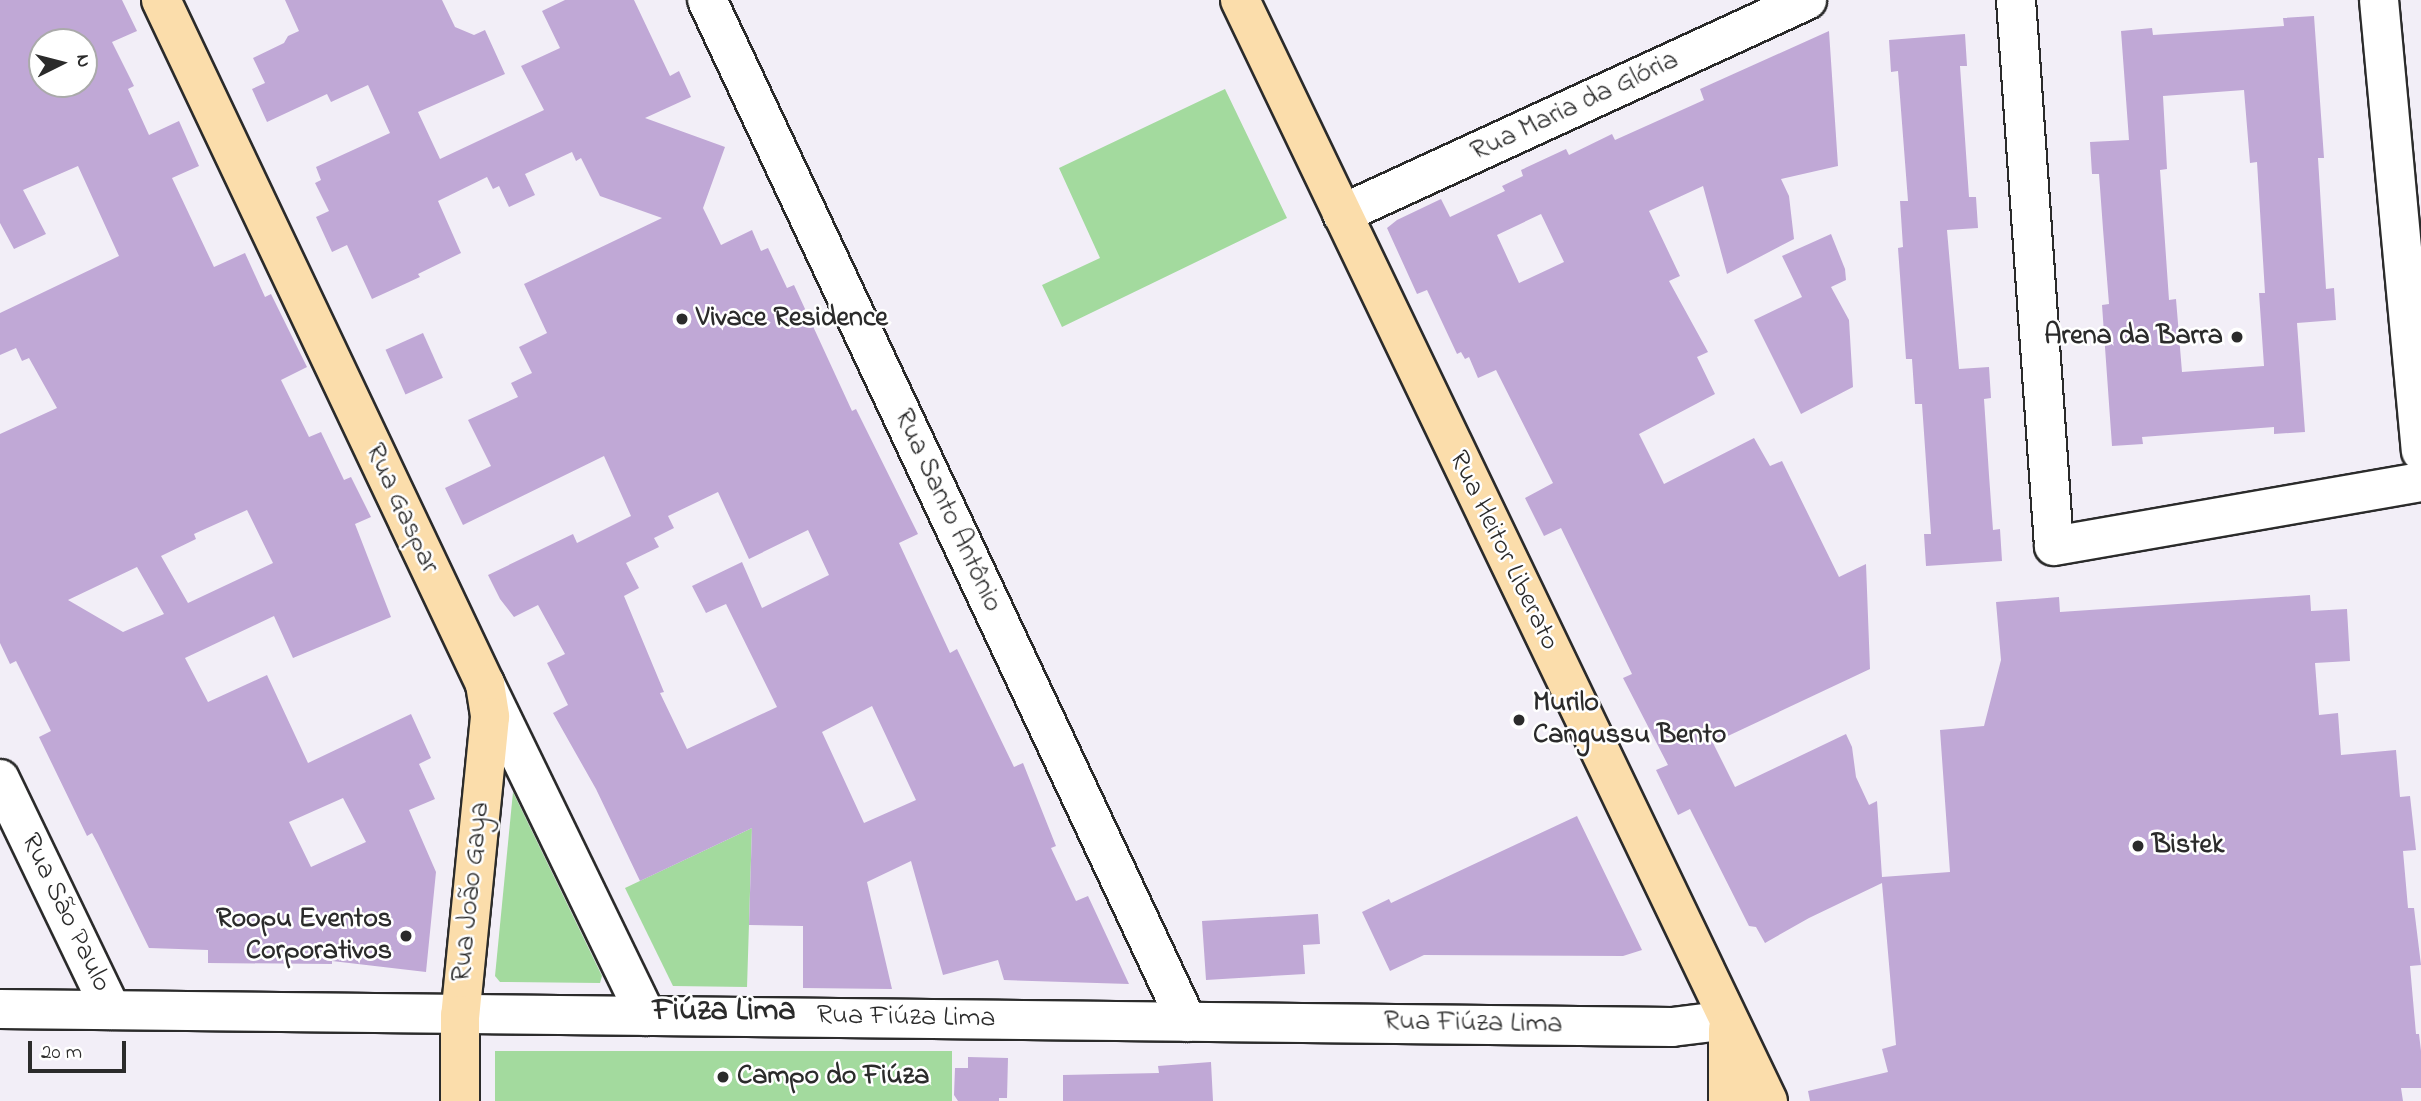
<!DOCTYPE html>
<meta charset="utf-8">
<style>
body{margin:0}
#map{position:relative;width:2421px;height:1101px;overflow:hidden;background:#f2eef7;font-family:"Indie Flower",sans-serif}
div>[style]{position:absolute}
.green>*{inset:0;background:#a3da9e;transform-origin:0 0}
.building>*{inset:0;background:#c0a8d6;transform-origin:0 0}
.roads{filter:drop-shadow(2px 0 #2b2b2b) drop-shadow(-2px 0 #2b2b2b) drop-shadow(0 2px #2b2b2b) drop-shadow(0 -2px #2b2b2b)}
.minor>*{height:38px;margin:-19px;padding:0 19px;transform-origin:19px;border-radius:19px;background:#fff}
.major>*{height:38px;margin:-19px;padding:0 19px;transform-origin:19px;border-radius:19px;background:#fbddab}
.dots>*{width:19px;height:19px;translate:-50% -50%;box-sizing:border-box;border:4px solid #fff;border-radius:50%}
span{translate:-50% -50%;white-space:nowrap;text-align:center;line-height:1.15;-webkit-text-stroke:5px #fff;paint-order:stroke}
.street-label{font-size:28px;color:#2b2b2b}
.poi-label{font-size:28px;color:#2b2b2b;font-weight:700}
.left{translate:0 -50%;text-align:left}
.right{translate:-100% -50%;text-align:right}
.quarter-label{font-size:32px;color:#2b2b2b;font-weight:700}
.north{position:absolute;left:28px;top:28px;width:70px;height:70px;box-sizing:border-box;background:#fff;border:2px solid #aaa;border-radius:50%;rotate:84deg;font-size:19px;font-weight:700;line-height:28px;text-align:center;color:#2b2b2b}
.north::after{content:'';display:block;margin:auto;width:24px;height:32px;background:#2b2b2b;clip-path:polygon(50% 0,100% 100%,50% 72%,0 100%)}
.scale{position:absolute;left:28px;top:1041px;width:98px;height:32px;box-sizing:border-box;border:4px solid #2b2b2b;border-top:0;padding-left:9px;font-size:21px;line-height:24px;white-space:nowrap;color:#2b2b2b;-webkit-text-stroke:5px #fff;paint-order:stroke}
</style>
<div id="map">
<div class="green">
<i style="clip-path:polygon(1225px 89px,1287px 218px,1062px 327px,1042px 285px,1100px 258px,1059px 168px)"></i>
<i style="clip-path:polygon(513px 792px,602px 976px,600px 983px,500px 982px,495px 976px)"></i>
<i style="clip-path:polygon(752px 828px,747px 987px,673px 986px,625px 888px)"></i>
<i style="left:495px;top:1051px;width:457px;height:50px"></i>
</div>
<div class="building">
<i style="clip-path:polygon(evenodd,0 0,122px 0,137px 31px,112px 42px,134px 86px,128px 89px,149px 135px,179px 121px,199px 166px,172px 178px,214px 267px,245px 253px,265px 297px,271px 294px,307px 367px,281px 380px,309px 437px,321px 432px,344px 480px,351px 477px,371px 517px,355px 524px,391px 617px,293px 658px,274px 616px,185px 658px,208px 702px,267px 675px,308px 763px,411px 714px,431px 758px,419px 764px,435px 799px,409px 810px,436px 872px,426px 972px,332px 961px,332px 964px,208px 963px,208px 950px,149px 948px,98px 844px,92px 833px,87px 836px,39px 737px,51px 731px,16px 661px,10px 664px,0 643px,0 434px,57px 408px,29px 358px,22px 361px,16px 348px,0 355px,0 313px,119px 256px,78px 166px,23px 190px,46px 234px,14px 249px,0 223px,0 0,42px 42px,84px 42px,84px 84px,42px 84px,42px 42px,0 0,247px 510px,273px 563px,188px 603px,161px 556px,196px 539px,194px 534px,247px 510px,0 0,137px 567px,164px 614px,123px 632px,68px 600px,137px 567px,0 0,343px 798px,366px 842px,311px 867px,289px 822px,343px 798px)"></i>
<i style="clip-path:polygon(evenodd,285px 0,442px 0,455px 27px,474px 35px,485px 30px,505px 74px,418px 112px,440px 159px,544px 110px,521px 66px,560px 48px,542px 11px,565px 0,634px 0,670px 76px,679px 71px,691px 97px,645px 118px,725px 147px,703px 208px,721px 245px,752px 230px,761px 251px,768px 248px,787px 288px,794px 285px,852px 411px,856px 409px,918px 534px,899px 543px,950px 653px,957px 649px,1014px 767px,1023px 763px,1056px 846px,1051px 848px,1076px 901px,1088px 896px,1129px 984px,1004px 980px,998px 960px,943px 975px,911px 861px,867px 882px,892px 989px,803px 988px,803px 926px,749px 925px,752px 828px,640px 881px,596px 789px,553px 713px,568px 705px,547px 663px,565px 654px,538px 605px,514px 617px,500px 599px,488px 575px,573px 534px,577px 543px,631px 516px,604px 456px,463px 525px,445px 488px,491px 466px,468px 420px,518px 397px,511px 383px,532px 373px,519px 347px,547px 333px,524px 284px,662px 218px,600px 196px,581px 158px,576px 161px,572px 152px,525px 174px,535px 195px,509px 207px,499px 186px,493px 189px,487px 177px,438px 201px,461px 253px,418px 274px,420px 277px,372px 299px,347px 245px,332px 252px,316px 217px,329px 211px,315px 183px,321px 180px,316px 167px,390px 133px,368px 85px,331px 102px,327px 94px,267px 122px,252px 89px,265px 83px,253px 58px,284px 43px,288px 36px,299px 31px,285px 0,718px 492px,749px 559px,808px 530px,829px 575px,762px 608px,742px 562px,692px 586px,706px 613px,726px 604px,777px 707px,687px 749px,660px 693px,664px 692px,624px 596px,639px 588px,626px 563px,659px 547px,654px 538px,674px 528px,668px 516px,718px 492px,285px 0,872px 706px,916px 800px,864px 823px,822px 732px,872px 706px)"></i>
<i style="clip-path:polygon(evenodd,2314px 16px,2324px 158px,2318px 158px,2326px 289px,2334px 288px,2336px 320px,2297px 323px,2305px 432px,2274px 434px,2274px 427px,2142px 437px,2143px 444px,2112px 446px,2102px 305px,2109px 304px,2103px 229px,2099px 174px,2092px 174px,2090px 142px,2129px 140px,2121px 31px,2152px 28px,2153px 35px,2228px 30px,2284px 26px,2283px 18px,2314px 16px,2244px 90px,2250px 163px,2257px 162px,2265px 293px,2259px 293px,2264px 366px,2182px 372px,2176px 299px,2169px 300px,2160px 170px,2167px 169px,2163px 96px,2244px 90px)"></i>
<i style="clip-path:polygon(evenodd,1829px 31px,1838px 166px,1781px 179px,1789px 196px,1794px 239px,1727px 274px,1703px 186px,1649px 211px,1680px 276px,1669px 281px,1708px 352px,1697px 357px,1715px 394px,1639px 434px,1664px 484px,1754px 438px,1770px 466px,1782px 461px,1839px 577px,1866px 564px,1870px 669px,1713px 743px,1735px 787px,1846px 734px,1852px 747px,1856px 777px,1869px 805px,1877px 801px,1882px 877px,1950px 872px,1940px 730px,1984px 726px,2001px 660px,1996px 602px,2059px 597px,2060px 612px,2310px 595px,2311px 611px,2347px 609px,2350px 661px,2315px 663px,2319px 715px,2338px 713px,2341px 755px,2396px 750px,2400px 797px,2410px 796px,2416px 850px,2403px 851px,2408px 908px,2414px 908px,2421px 965px,2410px 966px,2416px 1034px,2419px 1034px,2421px 1051px,2421px 1088px,2401px 1088px,2403px 1101px,1810px 1101px,1808px 1091px,1888px 1072px,1882px 1049px,1896px 1045px,1882px 883px,1809px 918px,1765px 943px,1756px 927px,1749px 926px,1690px 809px,1678px 815px,1656px 770px,1668px 765px,1623px 678px,1632px 674px,1561px 528px,1544px 536px,1525px 498px,1553px 483px,1496px 370px,1478px 378px,1469px 357px,1465px 359px,1461px 352px,1457px 354px,1427px 290px,1417px 294px,1387px 228px,1397px 220px,1441px 199px,1450px 217px,1505px 191px,1502px 186px,1523px 176px,1521px 170px,1566px 149px,1569px 155px,1612px 134px,1615px 140px,1704px 100px,1700px 89px,1829px 31px,1541px 214px,1564px 262px,1519px 283px,1497px 235px,1541px 214px)"></i>
<i style="clip-path:polygon(1965px 34px,1967px 66px,1960px 66px,1969px 197px,1976px 197px,1978px 228px,1947px 230px,1959px 369px,1989px 367px,1991px 398px,1984px 399px,1989px 475px,1993px 530px,2000px 529px,2002px 561px,1926px 566px,1924px 534px,1931px 534px,1922px 404px,1915px 404px,1912px 359px,1906px 359px,1898px 248px,1903px 247px,1900px 201px,1908px 201px,1898px 71px,1891px 72px,1889px 40px)"></i>
<i style="clip-path:polygon(1831px 234px,1845px 269px,1846px 280px,1831px 287px,1849px 320px,1853px 387px,1801px 414px,1754px 320px,1802px 297px,1782px 256px)"></i>
<i style="left:423px;top:333px;width:49px;height:41px;rotate:66deg"></i>
<i style="clip-path:polygon(1577px 816px,1642px 950px,1623px 956px,1424px 955px,1390px 971px,1362px 912px,1389px 899px,1391px 903px)"></i>
<i style="clip-path:polygon(1318px 914px,1320px 944px,1303px 945px,1305px 974px,1206px 980px,1202px 921px)"></i>
<i style="clip-path:polygon(968px 1057px,1008px 1058px,1007px 1098px,999px 1098px,999px 1101px,958px 1101px,954px 1095px,955px 1068px,968px 1068px)"></i>
<i style="clip-path:polygon(1211px 1062px,1213px 1101px,1063px 1101px,1063px 1075px,1159px 1073px,1158px 1066px)"></i>
</div>
<div class="roads">
<div class="minor">
<i style="left:707px;top:0;width:1129px;rotate:64.84deg"></i>
<i style="left:2016px;top:0;width:547px;rotate:86.02deg"></i>
<i style="left:2054px;top:546px;width:373px;rotate:-9.9deg"></i>
<i style="left:2379px;top:0;width:453px;rotate:84.7deg"></i>
<i style="left:1342px;top:214px;width:512px;rotate:-24.71deg"></i>
<i style="left:485px;top:684px;width:369px;rotate:64.1deg"></i>
<i style="left:0;top:779px;width:256px;rotate:64.3deg"></i>
<i style="left:0;top:1009px;width:1672px;rotate:0.62deg"></i>
<i style="left:1672px;top:1027px;width:56px;rotate:-7.1deg"></i>
</div>
<div class="major">
<i style="left:161px;top:0;width:757px;rotate:64.65deg"></i>
<i style="left:485px;top:684px;width:33px;rotate:81deg"></i>
<i style="left:490px;top:717px;width:300px;rotate:95.7deg"></i>
<i style="left:460px;top:1015px;width:86px;rotate:90deg"></i>
<i style="left:1240px;top:0;width:1221px;rotate:64.38deg"></i>
<i style="left:1728px;top:1101px;width:72px;rotate:-90deg"></i>
</div>
</div>
<div class="dots">
<i style="left:682px;top:319px;background:#2b2b2b"></i>
<i style="left:2237px;top:337px;background:#2b2b2b"></i>
<i style="left:1519px;top:720px;background:#2b2b2b"></i>
<i style="left:2138px;top:846px;background:#2b2b2b"></i>
<i style="left:406px;top:936px;background:#2b2b2b"></i>
<i style="left:723px;top:1077px;background:#2b2b2b"></i>
</div>
<div class="street-label">
<span style="left:1575px;top:107px;rotate:-25deg">Rua Maria da Glória</span>
<span style="left:401px;top:509px;rotate:65deg">Rua Gaspar</span>
<span style="left:947px;top:511px;rotate:65deg">Rua Santo Antônio</span>
<span style="left:1503px;top:551px;rotate:64deg">Rua Heitor Liberato</span>
<span style="left:472px;top:892px;rotate:-84deg">Rua João Gaya</span>
<span style="left:65px;top:913px;rotate:64deg">Rua São Paulo</span>
<span style="left:906px;top:1018px;rotate:1deg">Rua Fiúza Lima</span>
<span style="left:1473px;top:1024px;rotate:1deg">Rua Fiúza Lima</span>
</div>
<div class="poi-label">
<span class="left" style="left:696px;top:319px">Vivace Residence</span>
<span class="right" style="left:2223px;top:337px">Arena da Barra</span>
<span class="left" style="left:1533px;top:720px">Murilo<br>Cangussu Bento</span>
<span class="left" style="left:2152px;top:846px">Bistek</span>
<span class="right" style="left:392px;top:936px">Roopu Eventos<br>Corporativos</span>
<span class="left" style="left:737px;top:1077px">Campo do Fiúza</span>
</div>
<div class="quarter-label">
<span style="left:724px;top:1012px">Fiúza Lima</span>
</div>
<div class="north">N</div>
<div class="scale">20 m</div>
</div>
